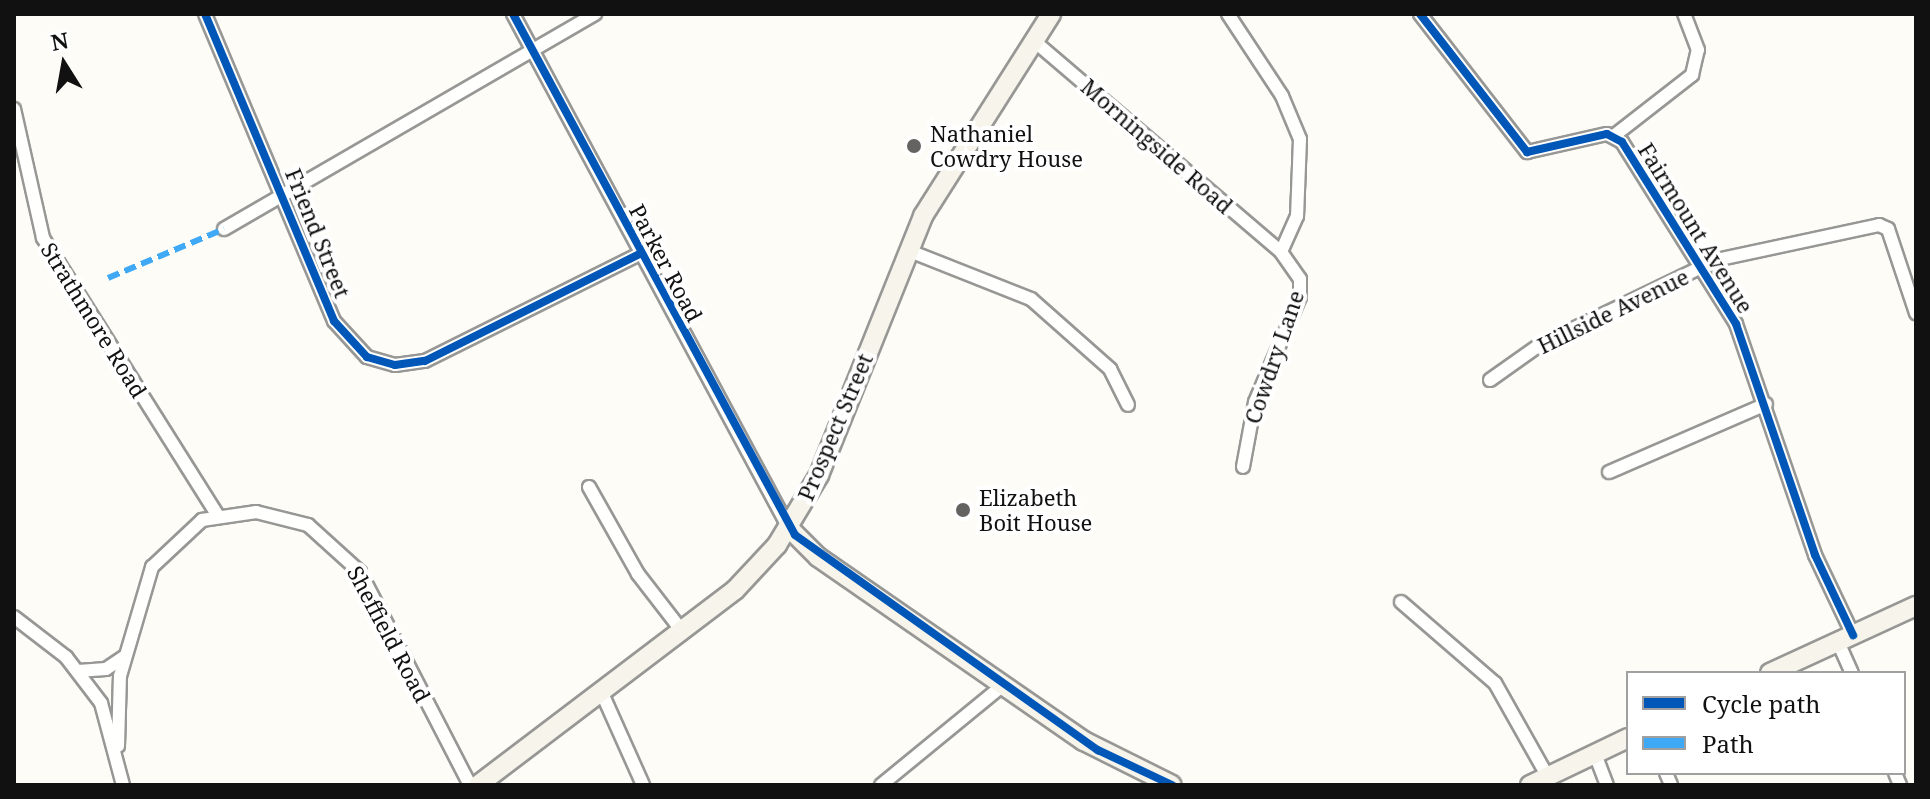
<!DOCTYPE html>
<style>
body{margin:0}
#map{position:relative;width:1930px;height:799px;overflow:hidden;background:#fdfcf7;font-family:"Noto Serif",serif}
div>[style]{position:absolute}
.roads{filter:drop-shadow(2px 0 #979795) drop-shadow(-2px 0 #979795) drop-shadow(0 2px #979795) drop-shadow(0 -2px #979795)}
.street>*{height:12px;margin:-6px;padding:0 6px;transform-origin:6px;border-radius:6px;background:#fffffe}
.secondary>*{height:18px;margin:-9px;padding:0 9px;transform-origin:9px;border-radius:9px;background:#f6f4eb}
.quiet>*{height:6px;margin-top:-3px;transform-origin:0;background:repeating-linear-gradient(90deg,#3fa9f5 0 12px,transparent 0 18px)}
.cycleway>*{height:8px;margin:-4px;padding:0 4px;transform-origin:4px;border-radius:4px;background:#0057b8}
.dots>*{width:22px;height:22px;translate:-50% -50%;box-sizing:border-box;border:4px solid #fff;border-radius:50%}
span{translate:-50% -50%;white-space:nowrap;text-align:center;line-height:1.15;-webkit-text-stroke:8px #fff;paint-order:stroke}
.poi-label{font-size:22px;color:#111}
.left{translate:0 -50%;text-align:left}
.street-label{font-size:22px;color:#111}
.frame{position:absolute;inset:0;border:16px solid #111;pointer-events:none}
.legend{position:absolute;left:1626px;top:671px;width:280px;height:104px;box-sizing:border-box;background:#fff;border:2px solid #a0a0a0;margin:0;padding:10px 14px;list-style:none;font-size:24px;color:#111}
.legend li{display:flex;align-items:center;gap:16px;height:40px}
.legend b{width:40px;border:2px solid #a0a0a0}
.north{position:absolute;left:24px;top:24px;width:80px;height:80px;-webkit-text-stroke:6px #fff;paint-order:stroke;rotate:349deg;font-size:22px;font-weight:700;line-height:32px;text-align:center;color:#111}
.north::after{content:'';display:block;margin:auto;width:28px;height:36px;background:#111;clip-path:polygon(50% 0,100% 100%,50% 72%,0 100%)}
</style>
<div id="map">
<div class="roads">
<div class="street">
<i style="left:205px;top:14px;width:333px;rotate:67.2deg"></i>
<i style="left:334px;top:321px;width:49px;rotate:47.5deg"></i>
<i style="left:367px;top:357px;width:29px;rotate:16deg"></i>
<i style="left:395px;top:365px;width:30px;rotate:-8deg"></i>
<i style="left:425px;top:361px;width:240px;rotate:-26.5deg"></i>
<i style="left:513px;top:14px;width:583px;rotate:61.77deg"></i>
<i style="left:1228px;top:14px;width:98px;rotate:56.6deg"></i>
<i style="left:1282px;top:96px;width:47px;rotate:67.3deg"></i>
<i style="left:1300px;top:139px;width:77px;rotate:92.2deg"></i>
<i style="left:1297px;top:216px;width:39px;rotate:114deg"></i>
<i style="left:1420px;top:14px;width:175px;rotate:52.2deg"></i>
<i style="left:1527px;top:152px;width:82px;rotate:-12.7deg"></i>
<i style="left:1607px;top:134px;width:17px;rotate:28deg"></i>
<i style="left:1622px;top:142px;width:215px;rotate:57.9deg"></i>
<i style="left:1736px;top:324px;width:244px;rotate:71.1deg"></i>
<i style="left:1815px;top:555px;width:89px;rotate:64.6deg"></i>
<i style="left:1033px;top:40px;width:326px;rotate:40.5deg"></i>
<i style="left:1281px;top:252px;width:33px;rotate:55deg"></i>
<i style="left:1300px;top:279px;width:18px;rotate:90deg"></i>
<i style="left:1300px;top:297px;width:114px;rotate:113.2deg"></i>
<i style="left:1255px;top:402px;width:66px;rotate:100.5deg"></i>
<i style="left:14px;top:109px;width:132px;rotate:77.3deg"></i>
<i style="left:43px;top:238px;width:326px;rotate:57.8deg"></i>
<i style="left:1615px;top:135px;width:98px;rotate:-37.9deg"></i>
<i style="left:1692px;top:75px;width:26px;rotate:-77deg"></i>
<i style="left:1698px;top:50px;width:39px;rotate:-111deg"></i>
<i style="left:224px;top:229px;width:429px;rotate:-30.1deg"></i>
<i style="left:907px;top:250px;width:133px;rotate:21.6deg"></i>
<i style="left:1031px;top:299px;width:106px;rotate:41.5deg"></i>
<i style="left:1110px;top:369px;width:40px;rotate:63.4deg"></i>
<i style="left:1490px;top:380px;width:59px;rotate:-35.3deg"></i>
<i style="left:1538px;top:346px;width:198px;rotate:-25.8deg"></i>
<i style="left:1716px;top:260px;width:167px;rotate:-12.1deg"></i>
<i style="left:1879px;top:225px;width:10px;rotate:24deg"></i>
<i style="left:1888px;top:229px;width:89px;rotate:71.6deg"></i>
<i style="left:1609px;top:472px;width:171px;rotate:-23.4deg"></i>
<i style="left:589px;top:487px;width:100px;rotate:60.6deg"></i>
<i style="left:638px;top:574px;width:72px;rotate:52.3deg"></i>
<i style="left:1401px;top:602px;width:124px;rotate:40.8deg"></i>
<i style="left:1495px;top:683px;width:108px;rotate:60.6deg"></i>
<i style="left:14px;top:617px;width:66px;rotate:37.6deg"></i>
<i style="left:66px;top:657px;width:58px;rotate:52.7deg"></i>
<i style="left:101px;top:703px;width:85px;rotate:75deg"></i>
<i style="left:1838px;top:642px;width:34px;rotate:66deg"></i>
<i style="left:78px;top:671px;width:28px;rotate:-4deg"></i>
<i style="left:106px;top:669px;width:22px;rotate:-34deg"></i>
<i style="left:601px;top:691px;width:103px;rotate:65.9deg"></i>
<i style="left:118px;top:746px;width:70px;rotate:-88.4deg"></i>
<i style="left:120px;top:676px;width:114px;rotate:-73.6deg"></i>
<i style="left:152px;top:567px;width:69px;rotate:-43.2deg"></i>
<i style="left:202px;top:520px;width:55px;rotate:-8.4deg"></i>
<i style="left:256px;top:512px;width:54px;rotate:14deg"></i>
<i style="left:308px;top:525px;width:70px;rotate:42.1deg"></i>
<i style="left:360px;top:572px;width:240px;rotate:62.7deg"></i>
<i style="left:1595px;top:754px;width:33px;rotate:69deg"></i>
<i style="left:1666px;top:773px;width:13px;rotate:67deg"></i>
<i style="left:1895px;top:773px;width:13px;rotate:67deg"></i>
<i style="left:881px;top:785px;width:158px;rotate:-39.3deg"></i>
</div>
<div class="secondary">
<i style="left:789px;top:528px;width:41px;rotate:45deg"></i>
<i style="left:818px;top:557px;width:323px;rotate:34.7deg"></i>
<i style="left:1084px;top:741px;width:98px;rotate:26.6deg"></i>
<i style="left:1770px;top:673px;width:161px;rotate:-24.7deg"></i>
<i style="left:478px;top:785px;width:323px;rotate:-37.2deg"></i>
<i style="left:735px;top:590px;width:62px;rotate:-47deg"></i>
<i style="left:777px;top:545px;width:82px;rotate:-59deg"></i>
<i style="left:819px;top:475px;width:279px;rotate:-68.1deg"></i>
<i style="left:923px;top:216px;width:239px;rotate:-57.6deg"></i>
<i style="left:1530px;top:785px;width:109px;rotate:-25.6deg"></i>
</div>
</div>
<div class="quiet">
<i style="left:108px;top:278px;width:126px;rotate:-22.9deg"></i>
</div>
<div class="cycleway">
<i style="left:205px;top:14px;width:333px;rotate:67.2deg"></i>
<i style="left:334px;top:321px;width:49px;rotate:47.5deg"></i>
<i style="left:367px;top:357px;width:29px;rotate:16deg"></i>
<i style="left:395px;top:365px;width:30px;rotate:-8deg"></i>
<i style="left:425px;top:361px;width:240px;rotate:-26.5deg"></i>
<i style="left:513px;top:14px;width:592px;rotate:61.57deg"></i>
<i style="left:795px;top:535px;width:372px;rotate:35.4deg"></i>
<i style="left:1098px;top:750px;width:82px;rotate:25.3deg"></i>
<i style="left:1420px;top:14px;width:175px;rotate:52.2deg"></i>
<i style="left:1527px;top:152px;width:82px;rotate:-12.7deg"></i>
<i style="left:1607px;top:134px;width:17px;rotate:28deg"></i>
<i style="left:1622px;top:142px;width:215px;rotate:57.9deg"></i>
<i style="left:1736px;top:324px;width:244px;rotate:71.1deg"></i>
<i style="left:1815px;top:555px;width:89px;rotate:64.6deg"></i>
</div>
<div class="dots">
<i style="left:914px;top:146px;background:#646362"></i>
<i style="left:963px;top:510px;background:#646362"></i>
</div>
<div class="poi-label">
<span class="left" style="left:930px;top:146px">Nathaniel<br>Cowdry House</span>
<span class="left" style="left:979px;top:510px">Elizabeth<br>Boit House</span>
</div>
<div class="street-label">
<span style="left:1157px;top:146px;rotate:41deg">Morningside Road</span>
<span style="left:1696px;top:228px;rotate:58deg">Fairmount Avenue</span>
<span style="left:318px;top:233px;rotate:68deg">Friend Street</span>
<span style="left:666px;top:263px;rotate:62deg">Parker Road</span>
<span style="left:1613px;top:311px;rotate:-26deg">Hillside Avenue</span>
<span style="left:94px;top:320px;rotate:58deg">Strathmore Road</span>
<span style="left:1274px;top:357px;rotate:-71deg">Cowdry Lane</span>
<span style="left:835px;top:427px;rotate:-67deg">Prospect Street</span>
<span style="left:389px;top:634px;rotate:62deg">Sheffield Road</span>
</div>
<div class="frame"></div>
<ul class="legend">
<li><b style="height:10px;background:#0057b8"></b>Cycle path</li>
<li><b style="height:10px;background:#3fa9f5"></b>Path</li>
</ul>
<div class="north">N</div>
</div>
